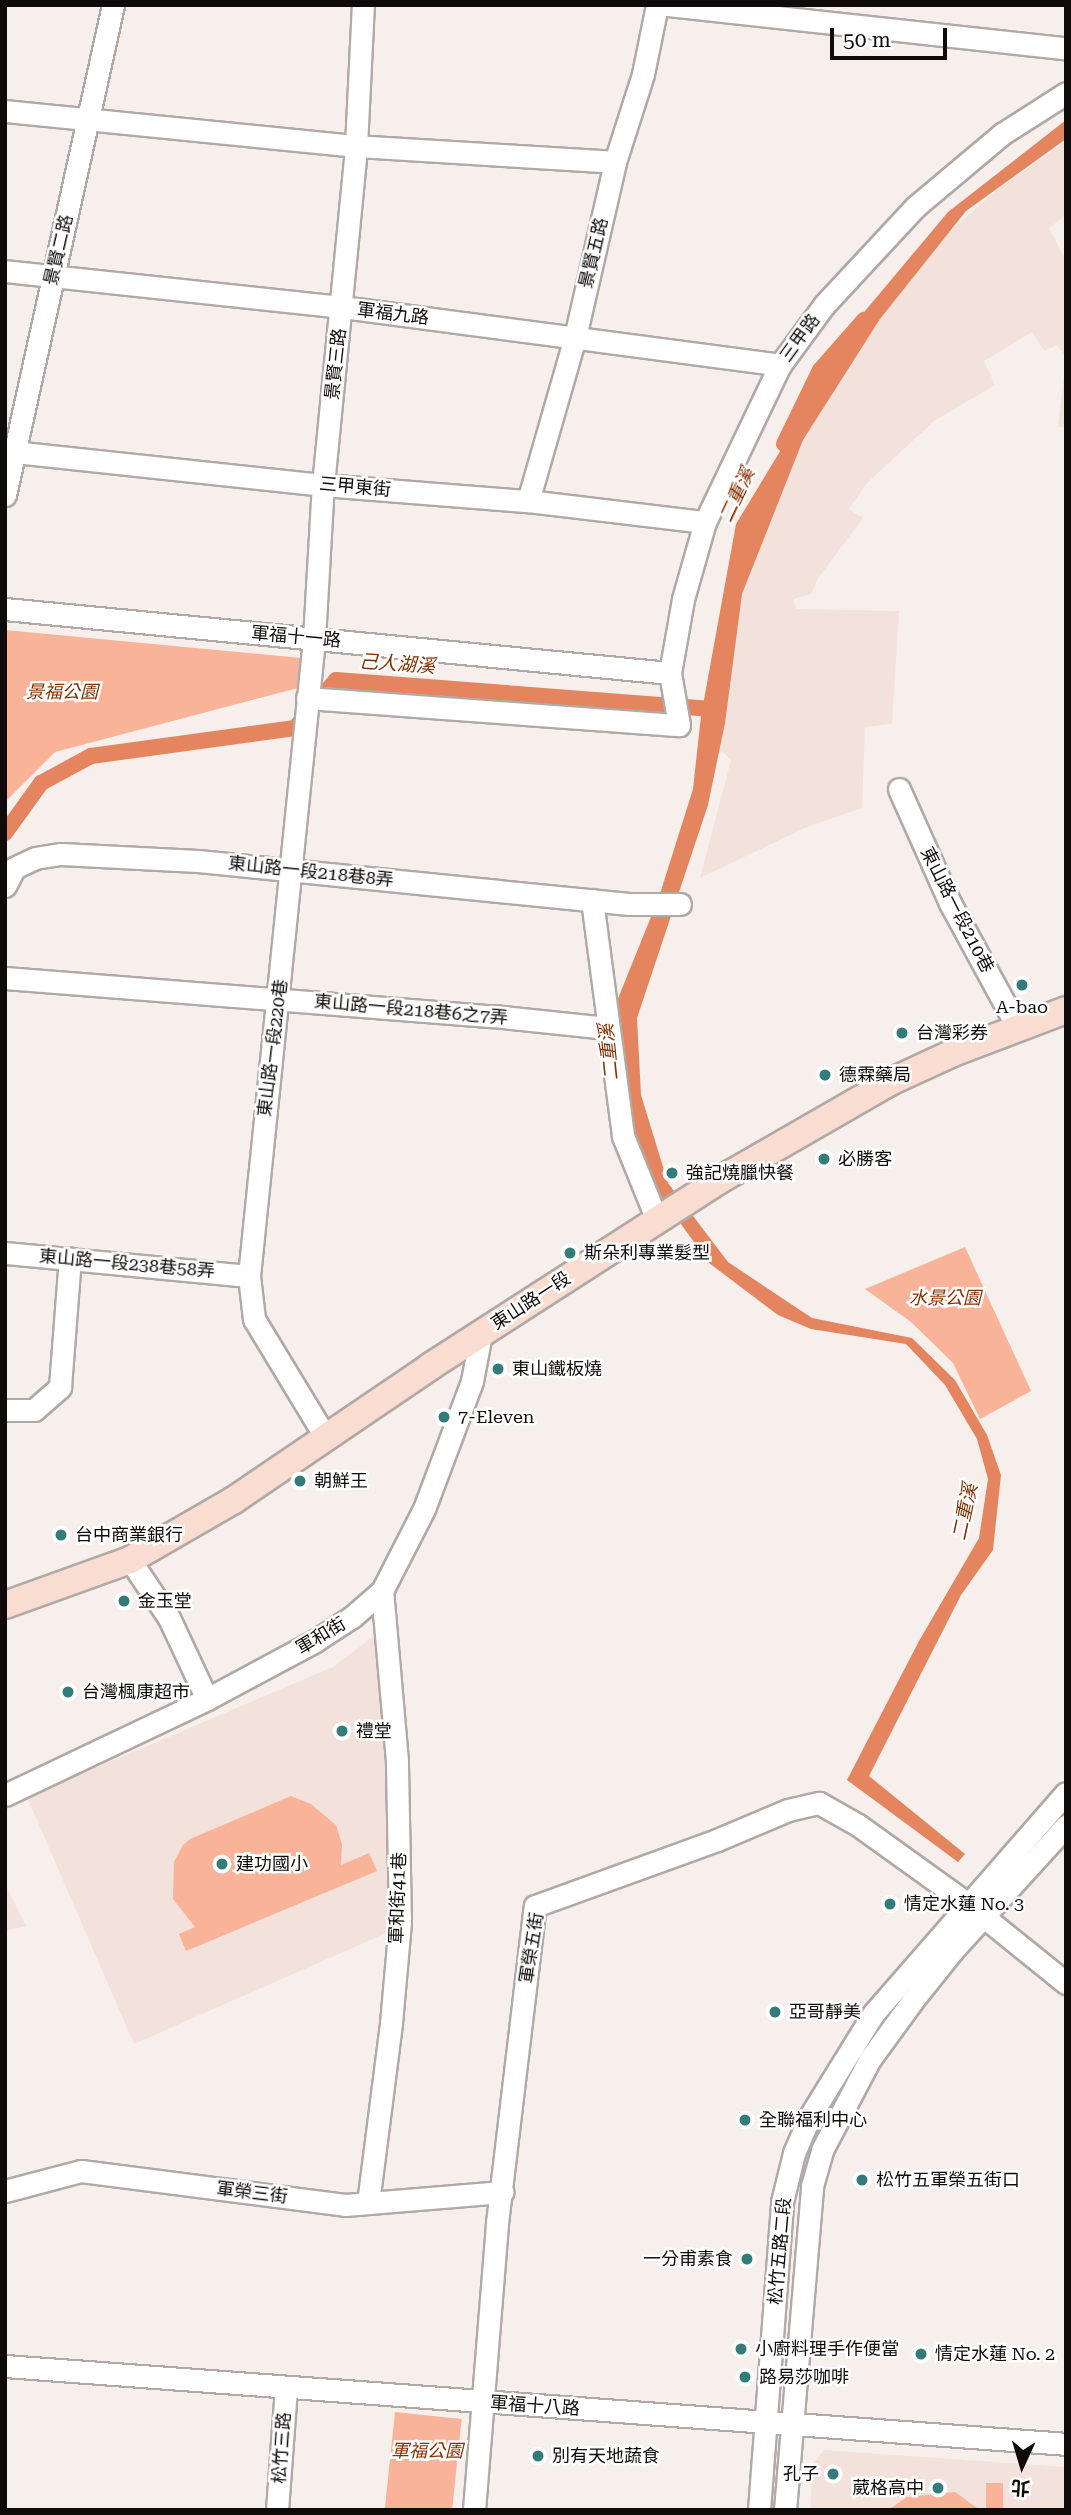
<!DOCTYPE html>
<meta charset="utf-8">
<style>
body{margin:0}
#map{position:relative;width:1071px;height:2515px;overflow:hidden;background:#f7efeb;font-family:"Roboto Serif","Noto Sans TC",serif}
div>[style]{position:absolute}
.built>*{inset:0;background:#f2e2db}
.green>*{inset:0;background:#f8b398;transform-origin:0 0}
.water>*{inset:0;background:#e5855f}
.canal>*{height:16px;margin:-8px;padding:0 8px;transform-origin:8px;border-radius:8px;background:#e5855f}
.roads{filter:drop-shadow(2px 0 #b1a9a6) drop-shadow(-2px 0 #b1a9a6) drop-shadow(0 2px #b1a9a6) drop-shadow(0 -2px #b1a9a6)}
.minor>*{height:21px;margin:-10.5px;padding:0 10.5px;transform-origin:10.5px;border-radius:10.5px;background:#fff}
.major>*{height:26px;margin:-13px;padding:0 13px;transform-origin:13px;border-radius:13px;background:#faddd1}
.dots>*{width:19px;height:19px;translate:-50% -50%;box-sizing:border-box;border:4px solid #fff;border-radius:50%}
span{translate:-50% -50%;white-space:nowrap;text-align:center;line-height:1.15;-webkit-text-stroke:5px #fff;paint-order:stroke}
.street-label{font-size:18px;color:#0e0b0a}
.park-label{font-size:18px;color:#873103;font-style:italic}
.poi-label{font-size:18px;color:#0e0b0a}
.left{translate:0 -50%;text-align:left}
.right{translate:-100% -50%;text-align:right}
.water-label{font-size:19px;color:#842f00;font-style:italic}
.frame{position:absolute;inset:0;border:7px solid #0e0b0a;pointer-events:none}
.north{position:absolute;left:987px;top:2431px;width:70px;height:70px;-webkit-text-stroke:5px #fff;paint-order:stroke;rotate:184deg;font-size:19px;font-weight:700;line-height:28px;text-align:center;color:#0e0b0a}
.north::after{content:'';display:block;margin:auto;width:24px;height:32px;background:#0e0b0a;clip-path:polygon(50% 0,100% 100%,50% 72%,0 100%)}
.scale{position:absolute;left:830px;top:28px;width:117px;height:32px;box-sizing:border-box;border:4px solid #0e0b0a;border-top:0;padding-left:9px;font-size:21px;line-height:24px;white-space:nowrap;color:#0e0b0a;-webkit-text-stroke:5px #fff;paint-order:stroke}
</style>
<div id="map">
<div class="built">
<i style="clip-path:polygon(1066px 141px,1066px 215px,1049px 228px,1066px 261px,1066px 427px,1058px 427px,1066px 357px,1057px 345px,1044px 351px,1032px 332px,984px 361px,995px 385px,934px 421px,866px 484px,849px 509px,863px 518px,819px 577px,811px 594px,793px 599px,796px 609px,899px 611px,892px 724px,865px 727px,862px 808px,807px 827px,700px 878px,731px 760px,709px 739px,725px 602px,785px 452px,899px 276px,998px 189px)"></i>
<i style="clip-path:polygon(382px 1630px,391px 1931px,134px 2044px,27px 1797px,333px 1667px)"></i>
<i style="clip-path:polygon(5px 1884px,26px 1926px,5px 1931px)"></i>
<i style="clip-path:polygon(824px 2450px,1066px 2467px,1066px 2510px,810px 2510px,813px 2463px)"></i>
</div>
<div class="green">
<i style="clip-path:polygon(5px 630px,301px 658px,298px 688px,55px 752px,5px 802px)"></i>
<i style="clip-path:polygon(965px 1247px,1031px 1391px,980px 1419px,953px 1363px,911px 1322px,865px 1289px)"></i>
<i style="clip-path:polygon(291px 1796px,311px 1804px,336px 1825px,342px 1844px,341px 1865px,369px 1853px,377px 1871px,186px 1951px,179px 1934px,195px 1927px,173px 1899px,174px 1862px,183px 1845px,190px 1839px)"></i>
<i style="left:395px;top:2412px;width:67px;height:98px;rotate:6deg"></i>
<i style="left:986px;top:2483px;width:17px;height:27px"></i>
<i style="clip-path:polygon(955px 2492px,980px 2510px,888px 2510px,907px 2497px)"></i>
</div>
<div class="water">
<i style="clip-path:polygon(1066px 120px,1066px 139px,966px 211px,880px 319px,803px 440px,742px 594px,725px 723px,708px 805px,637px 1018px,641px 1095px,668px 1183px,728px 1262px,812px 1318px,912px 1338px,955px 1380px,987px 1435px,1001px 1475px,993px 1550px,961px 1595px,869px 1776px,965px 1854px,958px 1862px,847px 1780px,919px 1641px,979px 1538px,988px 1479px,977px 1439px,945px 1385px,906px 1344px,811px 1329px,778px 1315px,709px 1263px,655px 1188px,636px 1149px,616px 1031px,617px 1001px,659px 897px,693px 789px,701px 716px,736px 524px,865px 311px,948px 212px)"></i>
</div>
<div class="canal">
<i style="left:784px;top:444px;width:82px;rotate:-64.1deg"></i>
<i style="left:820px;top:370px;width:67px;rotate:-48.7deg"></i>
<i style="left:5px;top:833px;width:62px;rotate:-54.2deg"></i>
<i style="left:41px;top:783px;width:57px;rotate:-28.4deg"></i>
<i style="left:91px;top:756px;width:206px;rotate:-7.8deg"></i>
<i style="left:295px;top:728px;width:63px;rotate:-49.5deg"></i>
<i style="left:336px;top:680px;width:380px;rotate:4.4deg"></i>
</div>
<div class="roads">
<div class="minor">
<i style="left:667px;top:5px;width:401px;rotate:6.2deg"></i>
<i style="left:5px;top:111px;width:353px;rotate:5.7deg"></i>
<i style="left:356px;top:146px;width:259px;rotate:3.5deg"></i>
<i style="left:5px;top:271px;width:339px;rotate:6.1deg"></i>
<i style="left:342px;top:307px;width:442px;rotate:7.5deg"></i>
<i style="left:5px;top:451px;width:320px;rotate:6.1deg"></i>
<i style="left:323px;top:485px;width:206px;rotate:4.5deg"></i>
<i style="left:528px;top:501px;width:178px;rotate:6.8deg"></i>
<i style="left:5px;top:495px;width:502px;rotate:-77.57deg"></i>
<i style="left:528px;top:501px;width:171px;rotate:-74deg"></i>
<i style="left:575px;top:337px;width:180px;rotate:-77.1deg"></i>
<i style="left:615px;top:162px;width:92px;rotate:-72.3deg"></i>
<i style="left:643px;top:74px;width:70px;rotate:-78.5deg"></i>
<i style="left:5px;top:609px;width:668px;rotate:5.5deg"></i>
<i style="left:307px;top:698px;width:373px;rotate:4.2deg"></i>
<i style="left:679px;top:725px;width:53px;rotate:-99.8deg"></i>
<i style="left:670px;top:673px;width:75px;rotate:-80deg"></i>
<i style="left:683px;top:599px;width:80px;rotate:-74.1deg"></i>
<i style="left:705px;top:522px;width:174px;rotate:-64.5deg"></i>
<i style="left:780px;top:365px;width:74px;rotate:-53.7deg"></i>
<i style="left:824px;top:305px;width:134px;rotate:-47.1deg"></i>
<i style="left:915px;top:207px;width:114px;rotate:-40deg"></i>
<i style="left:1002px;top:134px;width:76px;rotate:-32.6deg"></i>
<i style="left:899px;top:789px;width:125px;rotate:65.9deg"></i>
<i style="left:950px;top:903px;width:142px;rotate:61.5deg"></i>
<i style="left:5px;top:886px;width:20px;rotate:-63deg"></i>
<i style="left:14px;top:868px;width:23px;rotate:-25deg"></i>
<i style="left:35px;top:858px;width:26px;rotate:-9deg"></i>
<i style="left:61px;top:854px;width:137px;rotate:2.9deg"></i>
<i style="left:198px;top:861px;width:433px;rotate:5.7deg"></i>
<i style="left:629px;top:904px;width:51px"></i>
<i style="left:592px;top:900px;width:238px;rotate:82.5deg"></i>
<i style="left:623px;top:1136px;width:91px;rotate:68deg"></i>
<i style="left:5px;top:978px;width:489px;rotate:4.5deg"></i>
<i style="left:493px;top:1016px;width:115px;rotate:6deg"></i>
<i style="left:5px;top:1253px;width:245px;rotate:5.4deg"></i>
<i style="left:5px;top:1410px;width:29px"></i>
<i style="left:34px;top:1410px;width:35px;rotate:-41deg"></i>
<i style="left:60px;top:1387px;width:129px;rotate:-85.6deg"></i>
<i style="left:326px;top:1438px;width:139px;rotate:-121.2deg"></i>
<i style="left:254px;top:1319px;width:43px;rotate:-96.6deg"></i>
<i style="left:249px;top:1276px;width:640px;rotate:-84.17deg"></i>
<i style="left:314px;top:639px;width:154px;rotate:-86.7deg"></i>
<i style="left:323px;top:485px;width:341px;rotate:-84.4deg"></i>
<i style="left:356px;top:146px;width:141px;rotate:-87.2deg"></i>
<i style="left:130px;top:1560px;width:70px;rotate:56.1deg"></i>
<i style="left:169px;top:1618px;width:89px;rotate:64.9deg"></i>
<i style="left:5px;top:1795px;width:224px;rotate:-25.4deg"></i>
<i style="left:207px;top:1699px;width:123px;rotate:-28.2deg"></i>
<i style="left:315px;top:1641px;width:44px;rotate:-33deg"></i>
<i style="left:352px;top:1617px;width:40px;rotate:-41deg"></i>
<i style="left:382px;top:1591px;width:92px;rotate:-62.9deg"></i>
<i style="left:424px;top:1509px;width:137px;rotate:-69.4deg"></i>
<i style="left:472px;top:1381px;width:48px;rotate:-79.2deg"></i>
<i style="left:5px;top:2191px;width:79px;rotate:-14.7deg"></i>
<i style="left:81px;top:2171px;width:266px;rotate:7.3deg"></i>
<i style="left:345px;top:2205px;width:158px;rotate:-4.7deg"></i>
<i style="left:368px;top:2203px;width:181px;rotate:-82.7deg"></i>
<i style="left:391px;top:2023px;width:101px;rotate:-84.9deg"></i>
<i style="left:400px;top:1922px;width:161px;rotate:-91.1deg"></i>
<i style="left:397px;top:1761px;width:171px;rotate:-95deg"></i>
<i style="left:5px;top:2366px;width:1064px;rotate:4.2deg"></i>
<i style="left:277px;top:2510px;width:123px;rotate:-85.8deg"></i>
<i style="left:474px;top:2510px;width:288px;rotate:-85.4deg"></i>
<i style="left:497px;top:2223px;width:319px;rotate:-83.2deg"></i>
<i style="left:535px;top:1906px;width:194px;rotate:-19.9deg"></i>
<i style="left:717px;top:1840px;width:77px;rotate:-22.9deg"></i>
<i style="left:788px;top:1810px;width:32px;rotate:-13deg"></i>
<i style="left:819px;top:1803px;width:45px;rotate:29.4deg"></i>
<i style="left:858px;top:1825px;width:135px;rotate:35.7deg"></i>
<i style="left:968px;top:1904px;width:126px;rotate:38.9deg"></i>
<i style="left:759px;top:2510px;width:309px;rotate:-85.7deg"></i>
<i style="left:782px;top:2202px;width:50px;rotate:-76.2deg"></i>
<i style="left:794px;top:2153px;width:40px;rotate:-66.6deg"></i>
<i style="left:810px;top:2116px;width:120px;rotate:-58.3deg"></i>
<i style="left:873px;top:2014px;width:293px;rotate:-48.9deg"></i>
<i style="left:785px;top:2510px;width:325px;rotate:-85.2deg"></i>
<i style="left:812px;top:2186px;width:37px;rotate:-74deg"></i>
<i style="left:822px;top:2150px;width:103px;rotate:-62.2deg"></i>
<i style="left:870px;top:2059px;width:73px;rotate:-53.9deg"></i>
<i style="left:913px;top:2000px;width:64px;rotate:-51.3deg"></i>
<i style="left:953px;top:1950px;width:168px;rotate:-47.7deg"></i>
</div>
<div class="major">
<i style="left:5px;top:1605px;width:133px;rotate:-19.8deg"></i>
<i style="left:130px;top:1560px;width:120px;rotate:-30deg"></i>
<i style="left:234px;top:1500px;width:238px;rotate:-34.2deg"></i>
<i style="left:431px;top:1366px;width:341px;rotate:-32.8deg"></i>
<i style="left:718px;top:1181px;width:198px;rotate:-29.9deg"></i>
<i style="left:890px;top:1082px;width:69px;rotate:-24.7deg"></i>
<i style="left:953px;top:1053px;width:121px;rotate:-20.8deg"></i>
</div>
</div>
<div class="dots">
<i style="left:1022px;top:985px;background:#347c7a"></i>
<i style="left:902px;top:1033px;background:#347c7a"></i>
<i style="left:825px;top:1075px;background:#347c7a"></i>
<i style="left:824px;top:1159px;background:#347c7a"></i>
<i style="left:672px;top:1173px;background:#347c7a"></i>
<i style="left:570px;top:1253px;background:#347c7a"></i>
<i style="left:498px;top:1369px;background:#347c7a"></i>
<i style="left:444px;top:1417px;background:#347c7a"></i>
<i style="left:300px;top:1481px;background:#347c7a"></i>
<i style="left:61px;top:1535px;background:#347c7a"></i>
<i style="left:124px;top:1601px;background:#347c7a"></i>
<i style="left:68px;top:1692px;background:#347c7a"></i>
<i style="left:342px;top:1731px;background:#347c7a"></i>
<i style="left:222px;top:1864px;background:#347c7a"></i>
<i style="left:890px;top:1904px;background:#347c7a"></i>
<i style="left:775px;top:2012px;background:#347c7a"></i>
<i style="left:745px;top:2120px;background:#347c7a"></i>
<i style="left:862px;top:2180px;background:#347c7a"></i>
<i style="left:747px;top:2259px;background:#347c7a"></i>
<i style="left:741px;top:2349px;background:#347c7a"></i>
<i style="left:921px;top:2354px;background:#347c7a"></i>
<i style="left:745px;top:2377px;background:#347c7a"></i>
<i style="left:538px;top:2456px;background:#347c7a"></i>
<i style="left:833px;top:2474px;background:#347c7a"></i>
<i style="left:938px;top:2488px;background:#347c7a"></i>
</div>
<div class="street-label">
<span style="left:59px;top:250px;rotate:-77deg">景賢二路</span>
<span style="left:594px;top:253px;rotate:-77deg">景賢五路</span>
<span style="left:393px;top:314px;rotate:7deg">軍福九路</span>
<span style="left:800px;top:338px;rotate:-54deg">三甲路</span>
<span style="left:336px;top:364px;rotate:-84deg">景賢三路</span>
<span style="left:355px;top:487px;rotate:5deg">三甲東街</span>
<span style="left:296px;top:637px;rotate:5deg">軍福十一路</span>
<span style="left:311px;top:872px;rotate:6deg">東山路一段218巷8弄</span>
<span style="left:957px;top:910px;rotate:63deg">東山路一段210巷</span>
<span style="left:411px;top:1010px;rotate:5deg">東山路一段218巷6之7弄</span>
<span style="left:273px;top:1048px;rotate:-83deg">東山路一段220巷</span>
<span style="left:127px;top:1264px;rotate:5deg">東山路一段238巷58弄</span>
<span style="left:531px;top:1301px;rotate:-33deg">東山路一段</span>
<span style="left:321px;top:1636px;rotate:-31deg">軍和街</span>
<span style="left:398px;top:1898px;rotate:-88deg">軍和街41巷</span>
<span style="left:532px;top:1948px;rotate:-81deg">軍榮五街</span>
<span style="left:252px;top:2193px;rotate:7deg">軍榮三街</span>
<span style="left:780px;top:2251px;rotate:-85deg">松竹五路二段</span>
<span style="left:535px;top:2406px;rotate:4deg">軍福十八路</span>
<span style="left:282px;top:2448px;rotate:-86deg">松竹三路</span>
</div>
<div class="park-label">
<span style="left:62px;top:692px">景福公園</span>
<span style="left:945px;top:1298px">水景公園</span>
<span style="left:427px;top:2451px">軍福公園</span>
</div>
<div class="poi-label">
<span style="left:1022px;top:1007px">A-bao</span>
<span class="left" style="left:916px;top:1033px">台灣彩券</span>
<span class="left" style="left:839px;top:1075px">德霖藥局</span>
<span class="left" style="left:838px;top:1159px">必勝客</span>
<span class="left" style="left:686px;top:1173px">強記燒臘快餐</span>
<span class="left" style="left:584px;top:1253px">斯朵利專業髮型</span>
<span class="left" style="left:512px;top:1369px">東山鐵板燒</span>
<span class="left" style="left:458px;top:1417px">7-Eleven</span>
<span class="left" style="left:314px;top:1481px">朝鮮王</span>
<span class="left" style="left:75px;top:1535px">台中商業銀行</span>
<span class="left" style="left:138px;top:1601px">金玉堂</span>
<span class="left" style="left:82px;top:1692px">台灣楓康超市</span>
<span class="left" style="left:356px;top:1731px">禮堂</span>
<span class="left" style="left:236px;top:1864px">建功國小</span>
<span class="left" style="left:904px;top:1904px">情定水蓮 No. 3</span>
<span class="left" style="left:789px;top:2012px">亞哥靜美</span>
<span class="left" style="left:759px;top:2120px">全聯福利中心</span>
<span class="left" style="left:876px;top:2180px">松竹五軍榮五街口</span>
<span class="right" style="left:733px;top:2259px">一分甫素食</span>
<span class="left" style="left:755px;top:2349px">小廚料理手作便當</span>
<span class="left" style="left:935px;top:2354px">情定水蓮 No. 2</span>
<span class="left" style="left:759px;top:2377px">路易莎咖啡</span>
<span class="left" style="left:552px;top:2456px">別有天地蔬食</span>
<span class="right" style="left:819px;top:2474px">孔子</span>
<span class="right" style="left:924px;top:2488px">葳格高中</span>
</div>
<div class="water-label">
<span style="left:737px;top:495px;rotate:-65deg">二重溪</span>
<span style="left:397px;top:664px;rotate:4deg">己人湖溪</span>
<span style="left:609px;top:1052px;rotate:-96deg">二重溪</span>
<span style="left:965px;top:1512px;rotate:-78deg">二重溪</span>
</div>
<div class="frame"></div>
<div class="north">北</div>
<div class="scale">50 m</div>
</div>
